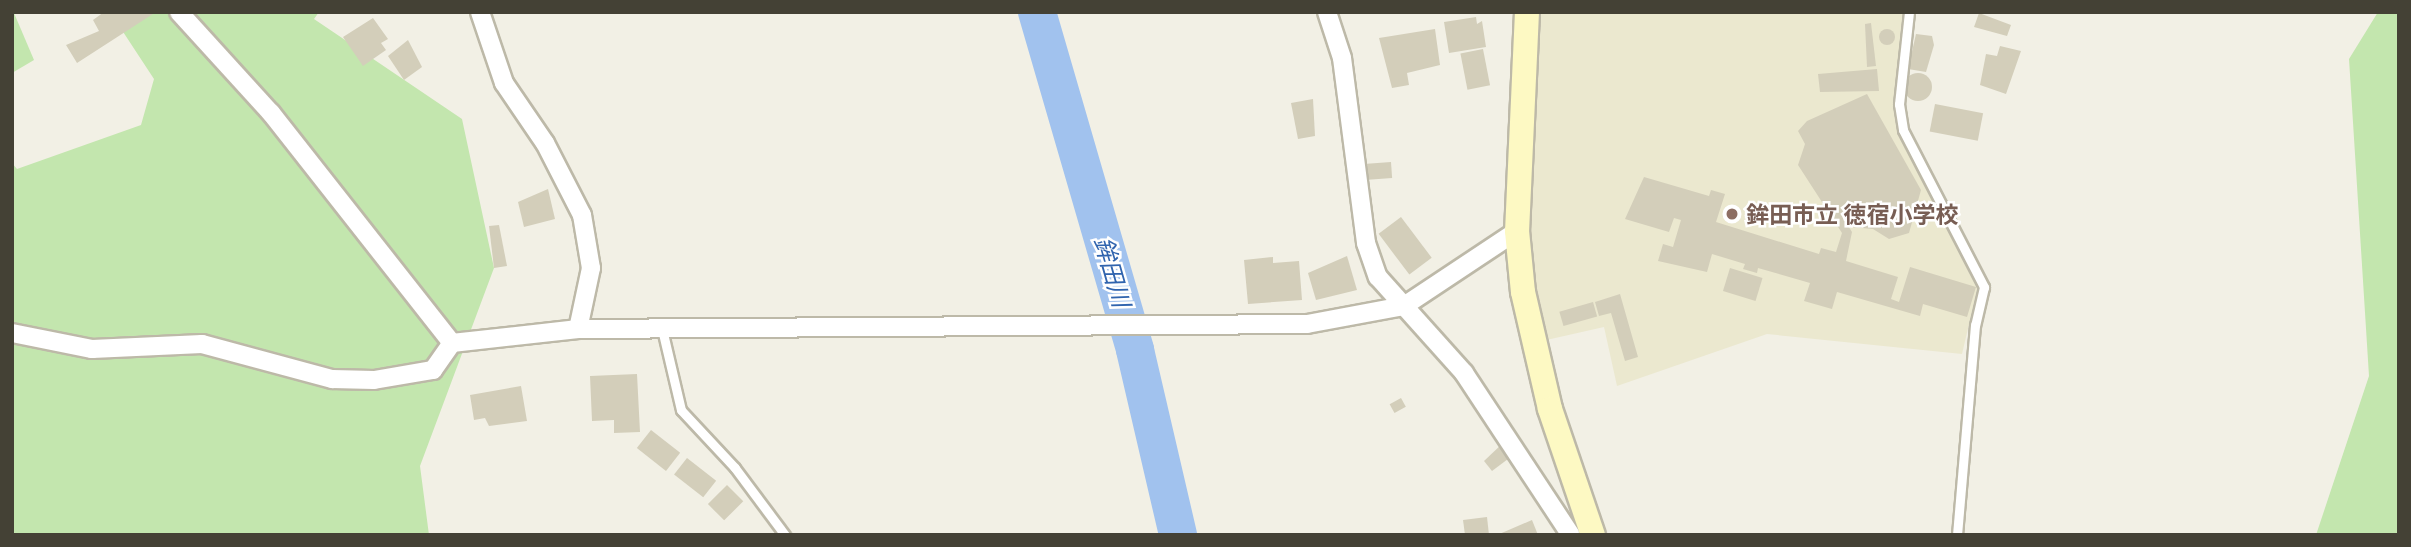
<!DOCTYPE html>
<meta charset="utf-8">
<style>
body{margin:0}
#map{position:relative;width:2411px;height:547px;overflow:hidden;background:#f2f0e5;font-family:"IBM Plex Sans","Noto Sans JP",sans-serif}
div>[style]{position:absolute}
.education>*{inset:0;background:#ebe8cf}
.green>*{inset:0;background:#c3e6ae}
.river>*{height:38px;margin:-19px;padding:0 19px;transform-origin:19px;border-radius:19px;background:#a1c2ee}
.building>*{inset:0;background:#d3ceba;transform-origin:0 0}
.round{border-radius:50%}
.roads{filter:drop-shadow(2px 0 #bdb9a8) drop-shadow(-2px 0 #bdb9a8) drop-shadow(0 2px #bdb9a8) drop-shadow(0 -2px #bdb9a8)}
.lane>*{height:9px;margin:-4.5px;padding:0 4.5px;transform-origin:4.5px;border-radius:4.5px;background:#fff}
.street>*{height:18px;margin:-9px;padding:0 9px;transform-origin:9px;border-radius:9px;background:#fff}
.secondary>*{height:24px;margin:-12px;padding:0 12px;transform-origin:12px;border-radius:12px;background:#fdf9c3}
.dots>*{width:19px;height:19px;translate:-50% -50%;box-sizing:border-box;border:4px solid #fff;border-radius:50%}
span{translate:-50% -50%;white-space:nowrap;text-align:center;line-height:1.15;-webkit-text-stroke:5px #fff;paint-order:stroke}
.education-label{font-size:23px;color:#785e54;font-weight:700}
.left{translate:0 -50%;text-align:left}
.water-label{font-size:24px;color:#3064ae;font-style:italic}
.frame{position:absolute;inset:0;border:14px solid #444135;pointer-events:none}
</style>
<div id="map">
<div class="education">
<i style="clip-path:polygon(1536px 12px,1903px 12px,1894px 110px,1899px 136px,1978px 286px,1962px 354px,1767px 334px,1617px 386px,1604px 327px,1542px 341px,1525px 238px)"></i>
</div>
<div class="green">
<i style="clip-path:polygon(110px 12px,319px 12px,314px 19px,462px 119px,494px 268px,420px 466px,429px 535px,12px 535px,12px 163px,17px 169px,141px 125px,154px 79px)"></i>
<i style="clip-path:polygon(2378px 12px,2399px 12px,2399px 535px,2316px 535px,2369px 376px,2349px 59px)"></i>
<i style="clip-path:polygon(14px 13px,34px 60px,12px 73px,12px 15px)"></i>
</div>
<div class="river">
<i style="left:1037px;top:12px;width:352px;rotate:73.8deg"></i>
<i style="left:1135px;top:350px;width:190px;rotate:76.9deg"></i>
</div>
<div class="building">
<i style="clip-path:polygon(156px 12px,77px 63px,66px 45px,99px 31px,93px 20px,104px 12px)"></i>
<i style="clip-path:polygon(1979px 13px,2011px 25px,2007px 36px,1974px 27px)"></i>
<i style="clip-path:polygon(1476px 17px,1477px 24px,1482px 21px,1486px 47px,1449px 53px,1444px 22px)"></i>
<i style="clip-path:polygon(373px 18px,388px 39px,381px 43px,386px 50px,363px 66px,343px 37px)"></i>
<i style="clip-path:polygon(1871px 23px,1876px 66px,1867px 67px,1865px 24px)"></i>
<i style="clip-path:polygon(1435px 29px,1440px 65px,1407px 73px,1409px 85px,1392px 88px,1379px 38px)"></i>
<i class="round" style="left:1879px;top:29px;width:16px;height:16px"></i>
<i style="clip-path:polygon(1916px 34px,1932px 36px,1934px 45px,1926px 72px,1908px 69px)"></i>
<i style="clip-path:polygon(408px 40px,422px 67px,404px 80px,388px 56px)"></i>
<i style="clip-path:polygon(2000px 46px,2021px 51px,2006px 94px,1980px 85px,1986px 54px,1997px 56px)"></i>
<i style="left:1483px;top:49px;width:37px;height:23px;rotate:79deg"></i>
<i style="clip-path:polygon(1877px 69px,1879px 91px,1820px 92px,1818px 74px)"></i>
<i class="round" style="left:1904px;top:73px;width:28px;height:28px"></i>
<i style="clip-path:polygon(1867px 94px,1921px 190px,1909px 233px,1889px 239px,1873px 229px,1850px 227px,1840px 213px,1852px 232px,1846px 261px,1898px 277px,1891px 299px,1899px 302px,1910px 267px,1976px 287px,1967px 317px,1923px 304px,1920px 316px,1837px 292px,1832px 309px,1804px 301px,1810px 283px,1758px 268px,1757px 273px,1743px 269px,1745px 264px,1712px 254px,1707px 272px,1658px 261px,1663px 244px,1673px 247px,1681px 220px,1674px 218px,1669px 232px,1625px 219px,1644px 177px,1709px 196px,1711px 190px,1725px 194px,1716px 222px,1819px 254px,1821px 248px,1836px 252px,1842px 233px,1798px 165px,1805px 144px,1798px 131px,1807px 121px)"></i>
<i style="clip-path:polygon(1313px 99px,1315px 136px,1298px 139px,1291px 103px)"></i>
<i style="left:1935px;top:104px;width:49px;height:28px;rotate:11deg"></i>
<i style="left:1391px;top:162px;width:16px;height:24px;rotate:86deg"></i>
<i style="clip-path:polygon(548px 189px,555px 219px,524px 227px,518px 202px)"></i>
<i style="left:1401px;top:217px;width:51px;height:28px;rotate:53deg"></i>
<i style="clip-path:polygon(499px 225px,507px 266px,494px 268px,489px 226px)"></i>
<i style="clip-path:polygon(1347px 256px,1357px 290px,1316px 300px,1308px 273px)"></i>
<i style="clip-path:polygon(1273px 257px,1273px 263px,1299px 261px,1302px 300px,1248px 304px,1244px 260px)"></i>
<i style="left:1730px;top:268px;width:34px;height:24px;rotate:17deg"></i>
<i style="clip-path:polygon(1620px 294px,1638px 357px,1625px 361px,1611px 313px,1599px 316px,1595px 302px)"></i>
<i style="left:1593px;top:302px;width:15px;height:35px;rotate:74deg"></i>
<i style="clip-path:polygon(637px 374px,640px 432px,614px 433px,614px 420px,592px 421px,590px 376px)"></i>
<i style="clip-path:polygon(521px 386px,527px 421px,489px 426px,485px 418px,474px 420px,470px 395px)"></i>
<i style="left:1401px;top:398px;width:10px;height:13px;rotate:61deg"></i>
<i style="left:651px;top:430px;width:37px;height:23px;rotate:38deg"></i>
<i style="clip-path:polygon(1503px 443px,1512px 456px,1492px 471px,1484px 461px)"></i>
<i style="left:687px;top:458px;width:37px;height:21px;rotate:38deg"></i>
<i style="left:727px;top:485px;width:23px;height:27px;rotate:45deg"></i>
<i style="clip-path:polygon(1487px 517px,1489px 535px,1465px 535px,1463px 520px)"></i>
<i style="clip-path:polygon(1532px 520px,1538px 535px,1497px 535px)"></i>
</div>
<div class="roads">
<div class="lane">
<i style="left:1909px;top:12px;width:93px;rotate:96.2deg"></i>
<i style="left:1899px;top:104px;width:26px;rotate:81deg"></i>
<i style="left:1903px;top:130px;width:177px;rotate:62.7deg"></i>
<i style="left:1984px;top:287px;width:39px;rotate:103deg"></i>
<i style="left:1975px;top:325px;width:211px;rotate:94.9deg"></i>
<i style="left:662px;top:329px;width:83px;rotate:76.8deg"></i>
<i style="left:681px;top:410px;width:79px;rotate:47deg"></i>
<i style="left:735px;top:468px;width:84px;rotate:53.3deg"></i>
</div>
<div class="street">
<i style="left:179px;top:12px;width:137px;rotate:47.7deg"></i>
<i style="left:271px;top:113px;width:293px;rotate:51.8deg"></i>
<i style="left:480px;top:12px;width:75px;rotate:71.3deg"></i>
<i style="left:504px;top:83px;width:73px;rotate:55.7deg"></i>
<i style="left:545px;top:143px;width:81px;rotate:62.8deg"></i>
<i style="left:582px;top:215px;width:54px;rotate:80.4deg"></i>
<i style="left:591px;top:268px;width:62px;rotate:102deg"></i>
<i style="left:1327px;top:12px;width:48px;rotate:71.9deg"></i>
<i style="left:1342px;top:58px;width:187px;rotate:82.6deg"></i>
<i style="left:1366px;top:243px;width:36px;rotate:71deg"></i>
<i style="left:1378px;top:277px;width:129px;rotate:48.1deg"></i>
<i style="left:1464px;top:373px;width:194px;rotate:56.6deg"></i>
<i style="left:12px;top:333px;width:82px;rotate:11.3deg"></i>
<i style="left:92px;top:349px;width:110px;rotate:-2.6deg"></i>
<i style="left:202px;top:344px;width:135px;rotate:15.1deg"></i>
<i style="left:332px;top:379px;width:42px;rotate:1.4deg"></i>
<i style="left:374px;top:380px;width:60px;rotate:-9.6deg"></i>
<i style="left:433px;top:370px;width:33px;rotate:-55deg"></i>
<i style="left:452px;top:343px;width:127px;rotate:-6.3deg"></i>
<i style="left:578px;top:329px;width:729px;rotate:-0.39deg"></i>
<i style="left:1307px;top:324px;width:99px;rotate:-10.5deg"></i>
<i style="left:1404px;top:306px;width:136px;rotate:-33.6deg"></i>
</div>
<div class="secondary">
<i style="left:1527px;top:12px;width:219px;rotate:92.6deg"></i>
<i style="left:1517px;top:231px;width:61px;rotate:84.4deg"></i>
<i style="left:1523px;top:292px;width:120px;rotate:77deg"></i>
<i style="left:1550px;top:409px;width:133px;rotate:71.2deg"></i>
</div>
</div>
<div class="dots">
<i style="left:1732px;top:214px;background:#8d6e63"></i>
</div>
<div class="education-label">
<span class="left" style="left:1746px;top:214px">鉾田市立 徳宿小学校</span>
</div>
<div class="water-label">
<span style="left:1112px;top:272px;rotate:74deg">鉾田川</span>
</div>
<div class="frame"></div>
</div>
